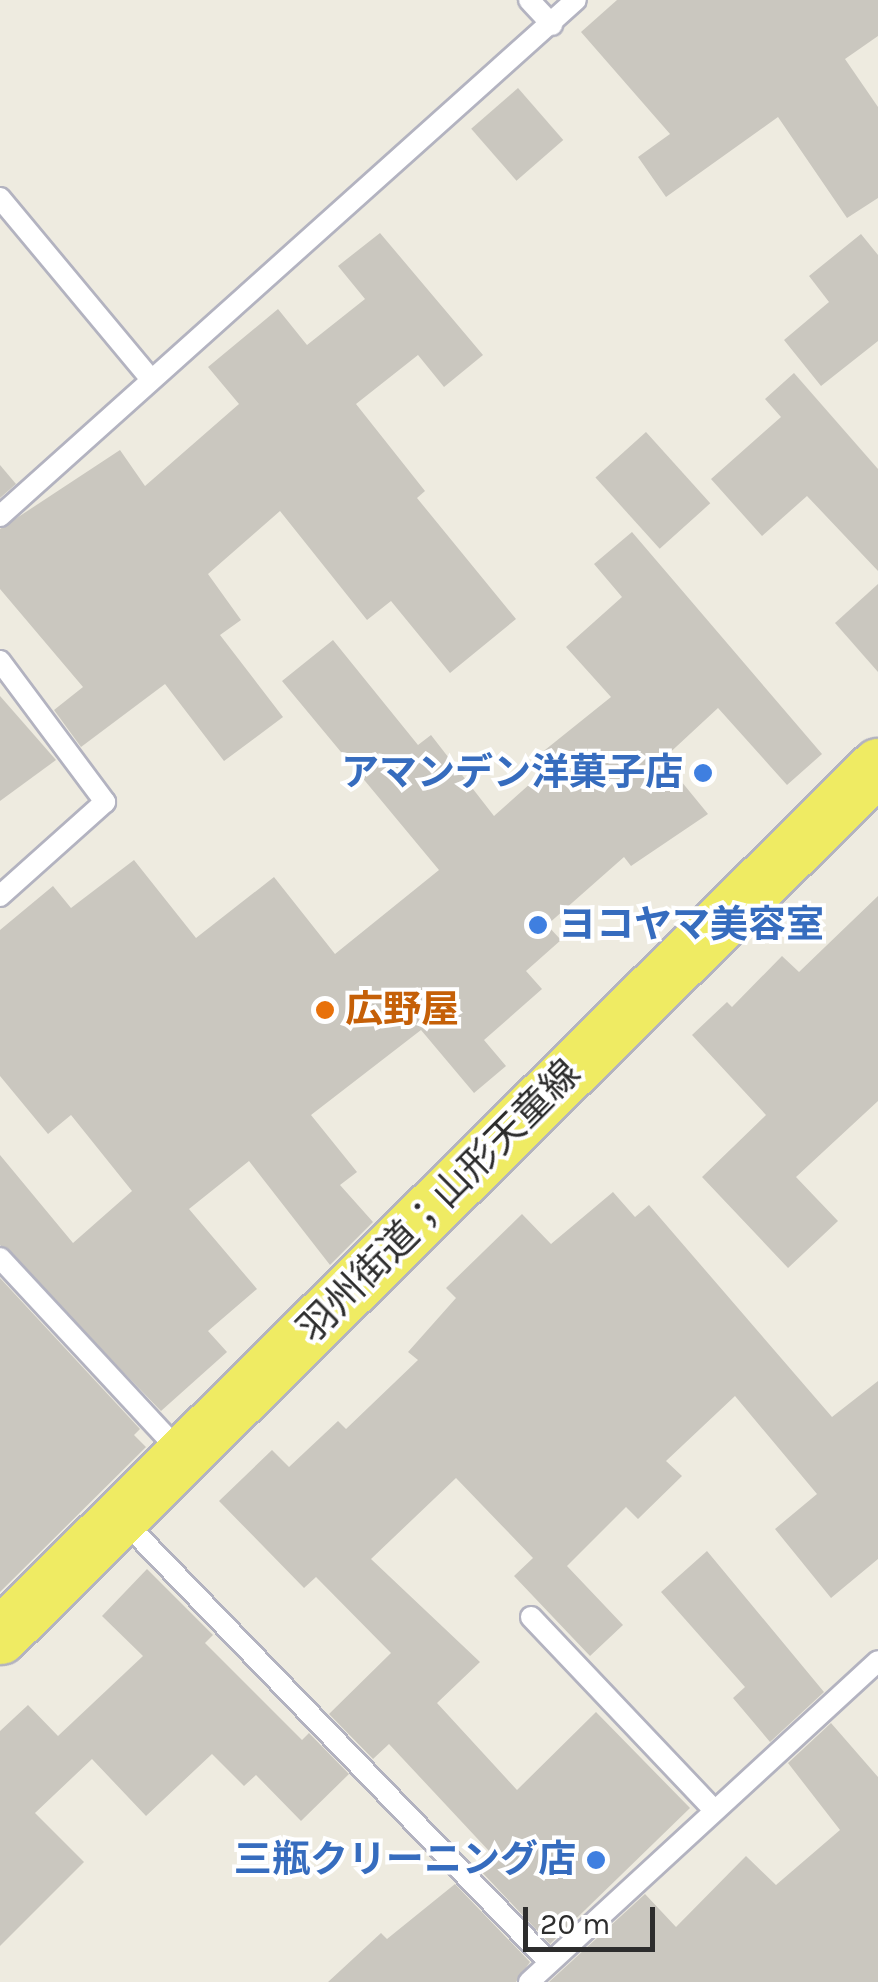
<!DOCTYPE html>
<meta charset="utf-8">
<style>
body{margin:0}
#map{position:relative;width:878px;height:1982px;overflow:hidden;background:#eeebe0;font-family:Karla,"Noto Sans JP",sans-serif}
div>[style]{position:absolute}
.building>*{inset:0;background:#cac7bf;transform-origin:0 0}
.roads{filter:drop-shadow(2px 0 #b3b3c0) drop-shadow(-2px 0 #b3b3c0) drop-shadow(0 2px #b3b3c0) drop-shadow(0 -2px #b3b3c0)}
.service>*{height:20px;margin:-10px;padding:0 10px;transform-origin:10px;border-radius:10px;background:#fff}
.primary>*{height:55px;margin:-27.5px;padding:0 27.5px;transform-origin:27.5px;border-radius:27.5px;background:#efeb63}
.dots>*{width:28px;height:28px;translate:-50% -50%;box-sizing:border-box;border:5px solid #fff;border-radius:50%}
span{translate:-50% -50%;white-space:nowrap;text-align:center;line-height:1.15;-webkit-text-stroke:8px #fff;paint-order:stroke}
.shop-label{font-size:38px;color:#366cbe;font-weight:700}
.right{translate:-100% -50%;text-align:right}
.left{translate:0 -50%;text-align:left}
.food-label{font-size:38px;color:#c56008;font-weight:700}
.street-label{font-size:38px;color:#2d2d2d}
.scale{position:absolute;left:523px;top:1907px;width:132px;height:45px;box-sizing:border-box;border:5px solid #2d2d2d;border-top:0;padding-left:12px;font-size:30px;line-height:35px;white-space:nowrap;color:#2d2d2d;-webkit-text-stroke:8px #fff;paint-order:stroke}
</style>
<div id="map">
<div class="building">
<i style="clip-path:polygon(617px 0,878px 0,878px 36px,845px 59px,878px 107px,878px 198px,847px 218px,778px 117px,666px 197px,638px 157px,670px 134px,581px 32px)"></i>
<i style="left:518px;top:88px;width:69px;height:62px;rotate:49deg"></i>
<i style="clip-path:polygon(380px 233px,483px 355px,444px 387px,418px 355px,356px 404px,425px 491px,417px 498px,516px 619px,450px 673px,391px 601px,367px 620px,280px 511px,208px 574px,241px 620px,220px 635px,283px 717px,224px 761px,165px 684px,81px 747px,54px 710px,83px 687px,0 589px,0 529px,120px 450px,145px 486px,239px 404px,208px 367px,278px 309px,307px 345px,365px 299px,338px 266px)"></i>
<i style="clip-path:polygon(861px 234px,878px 255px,878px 341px,821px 386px,784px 340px,829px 302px,809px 276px)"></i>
<i style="clip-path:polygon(794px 373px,878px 469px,878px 571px,807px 496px,762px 536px,711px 479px,781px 417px,765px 399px)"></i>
<i style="left:646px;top:432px;width:96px;height:68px;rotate:48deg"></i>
<i style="clip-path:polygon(0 465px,16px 484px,0 498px)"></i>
<i style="clip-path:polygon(632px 532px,822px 754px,787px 785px,718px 708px,663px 759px,708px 814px,631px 866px,624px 857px,547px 925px,561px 940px,526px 971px,542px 989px,484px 1040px,506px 1066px,474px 1093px,421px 1030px,311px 1115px,357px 1172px,340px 1185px,373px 1222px,330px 1265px,249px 1161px,189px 1209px,257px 1289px,208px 1331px,227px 1352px,161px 1411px,0 1245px,0 1155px,73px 1243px,132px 1191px,71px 1115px,48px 1134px,0 1076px,0 930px,53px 886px,71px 908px,134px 860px,196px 938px,274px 877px,335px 954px,439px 870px,282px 681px,333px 640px,418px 745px,431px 735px,494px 816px,550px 766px,540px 754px,611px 697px,566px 647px,622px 597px,594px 564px)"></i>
<i style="clip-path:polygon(878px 584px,878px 672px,835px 623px)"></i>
<i style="clip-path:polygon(0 696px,56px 760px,0 801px)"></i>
<i style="clip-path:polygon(878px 896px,878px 1101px,796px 1177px,838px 1221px,788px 1268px,702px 1177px,766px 1115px,692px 1035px,727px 1002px,732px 1007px,782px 956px,799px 972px)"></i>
<i style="clip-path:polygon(613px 1192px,635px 1217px,649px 1205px,832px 1417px,878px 1381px,878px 1559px,831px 1598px,775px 1529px,817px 1494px,735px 1396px,666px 1461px,682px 1476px,638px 1519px,626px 1507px,567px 1566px,623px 1625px,590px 1656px,514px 1576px,533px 1558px,456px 1478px,371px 1559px,480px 1662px,437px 1703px,517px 1790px,596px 1712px,690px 1808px,550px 1944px,475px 1865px,489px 1851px,389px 1744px,373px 1759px,329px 1714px,391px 1653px,316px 1577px,304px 1588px,219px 1501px,272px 1450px,289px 1467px,338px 1421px,346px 1429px,418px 1360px,408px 1352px,456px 1298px,446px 1288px,522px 1214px,551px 1244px)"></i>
<i style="clip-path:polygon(0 1278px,140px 1429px,134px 1435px,146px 1447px,0 1592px)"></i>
<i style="clip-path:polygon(707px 1551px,824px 1692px,770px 1742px,733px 1698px,745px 1687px,661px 1592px)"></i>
<i style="clip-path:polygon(147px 1569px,213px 1635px,205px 1643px,302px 1740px,309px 1733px,349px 1774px,301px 1821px,256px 1775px,244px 1786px,212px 1754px,146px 1816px,92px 1759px,35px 1813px,84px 1862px,0 1946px,0 1731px,28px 1705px,58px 1736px,143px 1656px,102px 1616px)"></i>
<i style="clip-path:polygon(831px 1723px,878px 1777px,878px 1982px,549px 1982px,645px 1894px,676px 1927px,746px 1856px,776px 1885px,840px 1830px,788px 1763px)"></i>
<i style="clip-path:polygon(455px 1884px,530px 1962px,516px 1982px,328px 1982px,381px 1933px,387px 1939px)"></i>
</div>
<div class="roads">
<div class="service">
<i style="left:529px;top:0;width:34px;rotate:47deg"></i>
<i style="left:0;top:198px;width:234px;rotate:50.2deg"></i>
<i style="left:0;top:516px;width:773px;rotate:-41.86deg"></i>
<i style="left:0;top:661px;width:176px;rotate:53.3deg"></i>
<i style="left:105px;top:802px;width:141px;rotate:138.2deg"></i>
<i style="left:0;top:1258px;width:267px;rotate:47.1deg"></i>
<i style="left:121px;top:1518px;width:617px;rotate:46.05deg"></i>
<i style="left:531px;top:1617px;width:263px;rotate:46.5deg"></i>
<i style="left:529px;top:1982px;width:474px;rotate:-42.6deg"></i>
</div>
<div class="primary">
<i style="left:0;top:1636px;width:1236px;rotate:-44.74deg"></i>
</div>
</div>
<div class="dots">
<i style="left:703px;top:773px;background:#3f7fe0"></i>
<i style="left:538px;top:925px;background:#3f7fe0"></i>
<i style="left:325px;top:1010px;background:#e8710a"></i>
<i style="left:596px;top:1860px;background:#3f7fe0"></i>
</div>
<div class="shop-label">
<span class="right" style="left:683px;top:773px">アマンデン洋菓子店</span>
<span class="left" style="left:558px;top:925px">ヨコヤマ美容室</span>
<span class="right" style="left:576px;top:1860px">三瓶クリーニング店</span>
</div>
<div class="food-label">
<span class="left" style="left:345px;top:1010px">広野屋</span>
</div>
<div class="street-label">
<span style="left:439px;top:1201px;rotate:-45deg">羽州街道；山形天童線</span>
</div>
<div class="scale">20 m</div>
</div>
